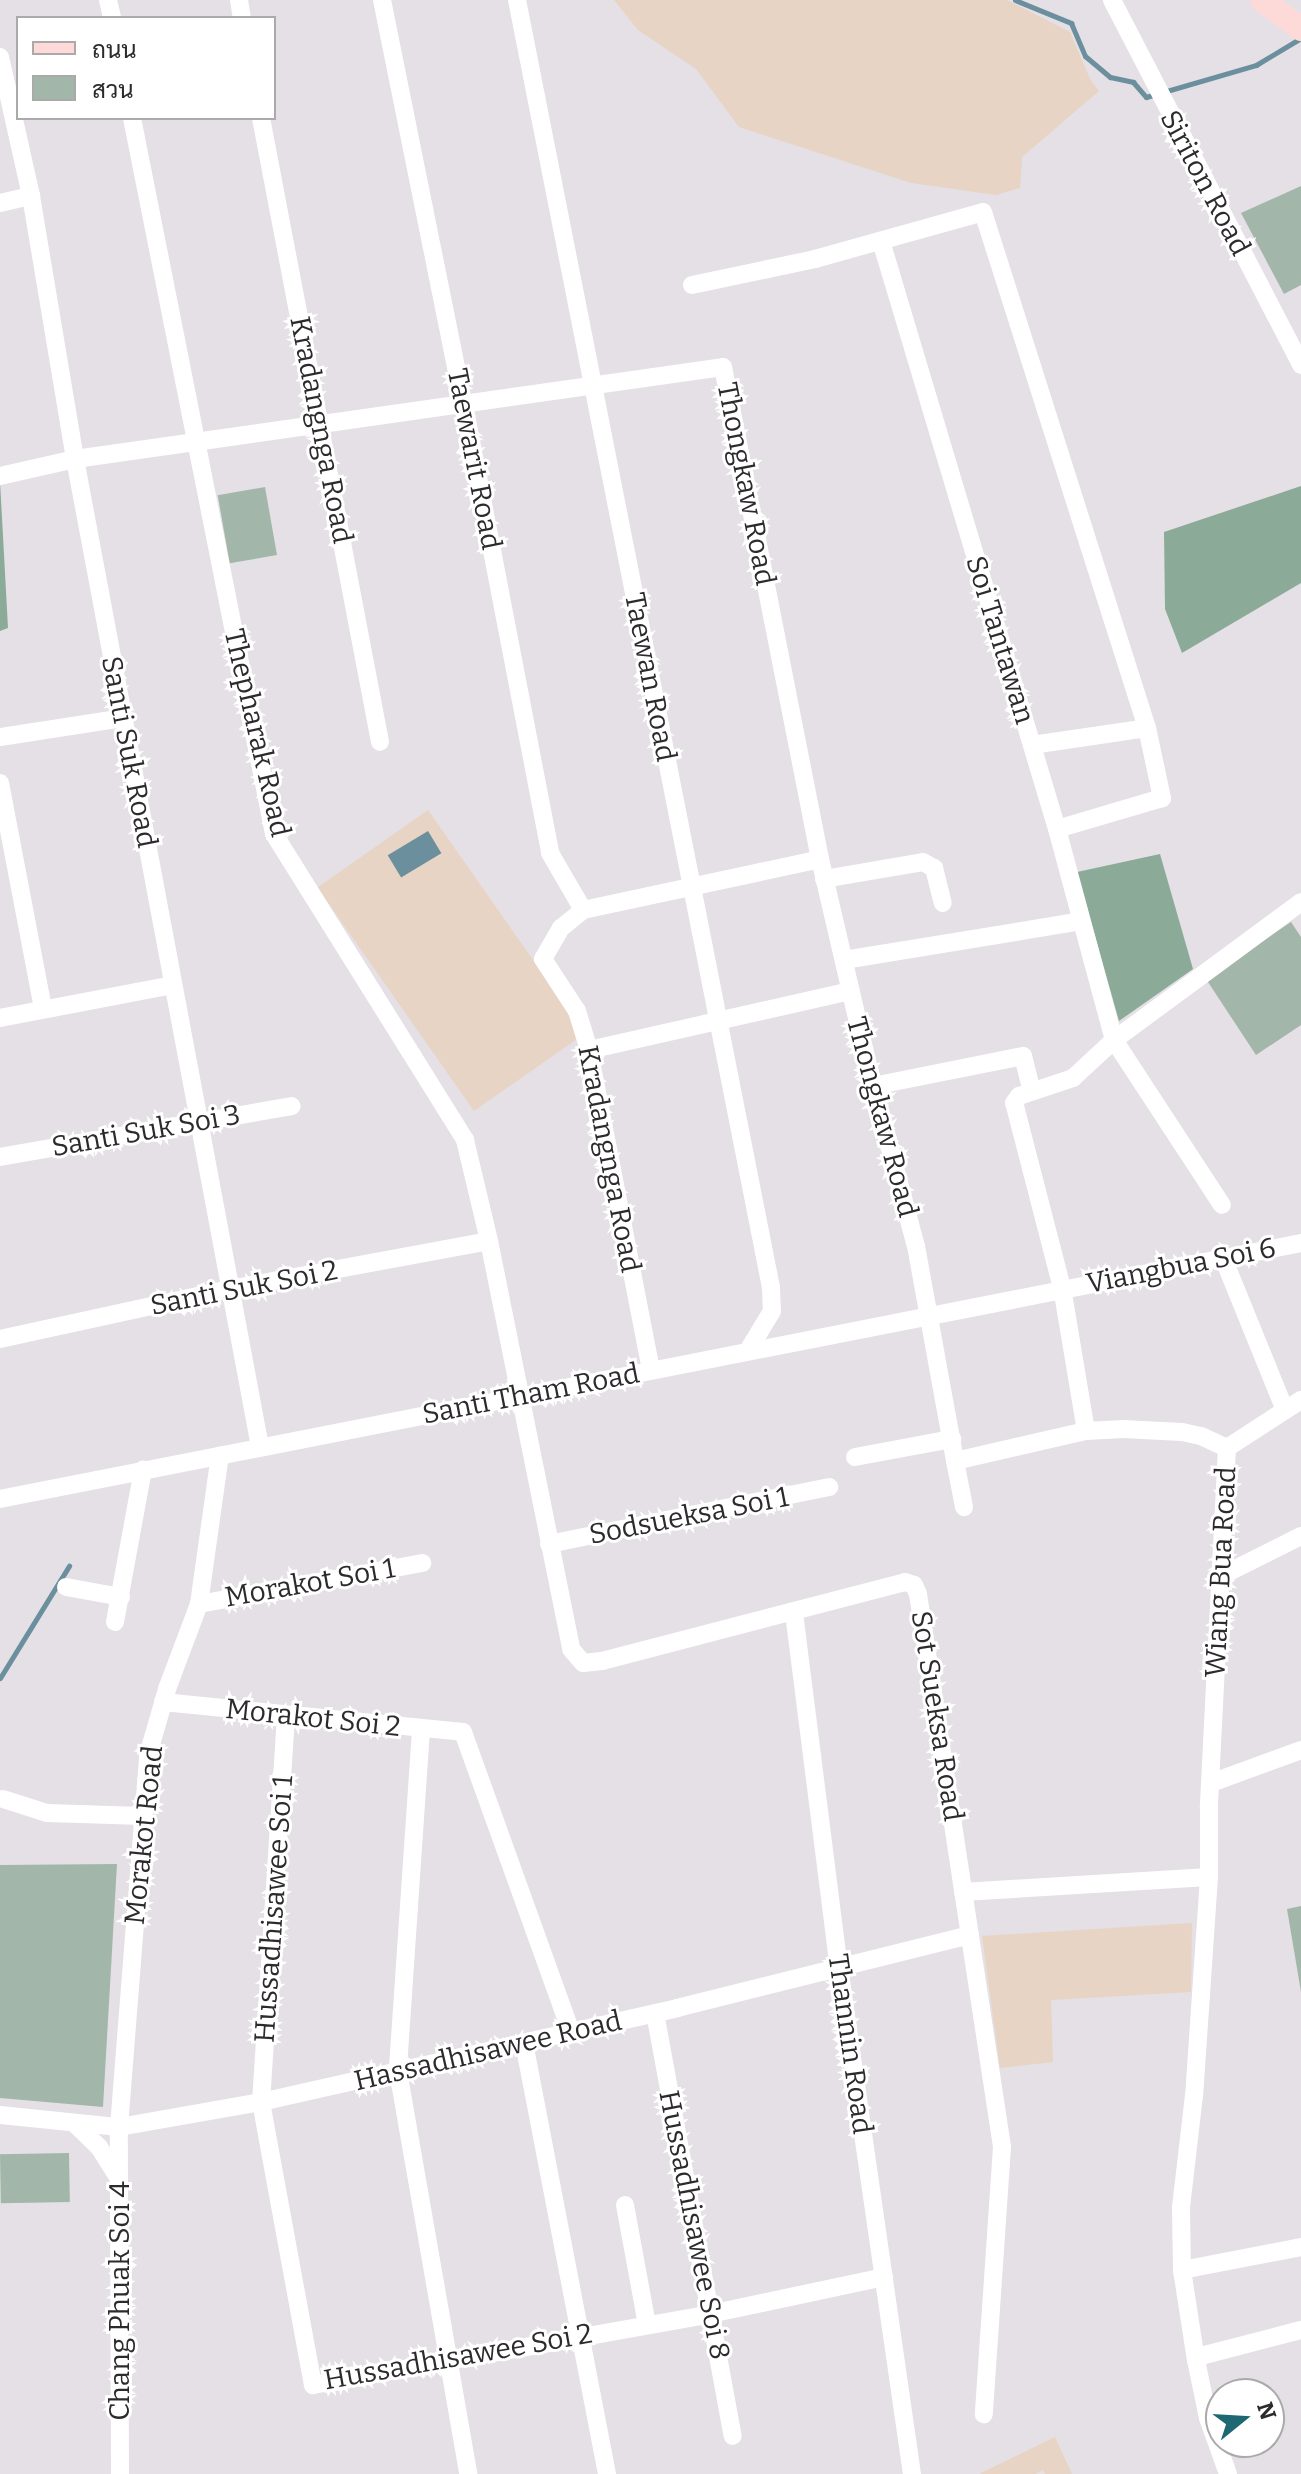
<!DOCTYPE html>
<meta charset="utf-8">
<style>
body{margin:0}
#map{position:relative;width:1301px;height:2474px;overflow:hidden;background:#e4e0e5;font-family:Bitter,Sarabun,serif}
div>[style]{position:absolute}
.commercial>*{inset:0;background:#e7d4c4;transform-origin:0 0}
.green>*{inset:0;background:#a2b7aa;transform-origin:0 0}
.forest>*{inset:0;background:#8bab98}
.water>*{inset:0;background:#6c8f9e;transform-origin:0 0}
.stream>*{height:5px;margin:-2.5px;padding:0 2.5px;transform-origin:2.5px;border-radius:2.5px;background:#6c8f9e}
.street>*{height:18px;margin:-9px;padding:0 9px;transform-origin:9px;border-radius:9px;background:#fff}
.secondary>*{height:24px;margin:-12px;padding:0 12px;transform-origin:12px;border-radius:12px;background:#fdd9d7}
span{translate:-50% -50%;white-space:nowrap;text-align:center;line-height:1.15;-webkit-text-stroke:6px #fff;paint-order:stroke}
.street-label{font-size:28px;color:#2c2a2c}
.legend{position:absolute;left:16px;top:16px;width:260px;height:104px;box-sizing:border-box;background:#fff;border:2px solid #abaaab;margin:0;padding:10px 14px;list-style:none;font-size:24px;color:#2c2a2c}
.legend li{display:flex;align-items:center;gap:16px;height:40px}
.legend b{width:40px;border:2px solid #abaaab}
.north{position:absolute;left:1205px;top:2378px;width:80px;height:80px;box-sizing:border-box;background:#fff;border:2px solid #abaaab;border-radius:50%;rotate:72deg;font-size:22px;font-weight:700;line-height:32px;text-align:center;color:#2c2a2c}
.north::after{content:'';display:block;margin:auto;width:28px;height:36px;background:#1e6773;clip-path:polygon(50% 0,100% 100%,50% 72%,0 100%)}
</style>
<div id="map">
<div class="commercial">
<i style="clip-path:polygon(614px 0,1007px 0,1070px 32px,1090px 79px,1099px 91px,1022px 157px,1020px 188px,996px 195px,911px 183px,739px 127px,696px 69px,638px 30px)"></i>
<i style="left:428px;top:810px;width:273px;height:135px;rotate:55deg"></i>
<i style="clip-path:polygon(1192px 1923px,1191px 1992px,1051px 2000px,1053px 2062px,1000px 2068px,982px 1936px)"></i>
<i style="clip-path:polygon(1055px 2437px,1072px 2474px,1045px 2474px,1043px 2470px,1035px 2474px,979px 2474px)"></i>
</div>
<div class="green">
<i style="clip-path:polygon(1301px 186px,1301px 285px,1284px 294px,1241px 213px)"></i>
<i style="left:265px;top:487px;width:69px;height:48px;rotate:80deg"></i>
<i style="clip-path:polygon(1291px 922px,1301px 937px,1301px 1025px,1256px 1055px,1206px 979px)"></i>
<i style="clip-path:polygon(117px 1864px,103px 2107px,0 2098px,0 1865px)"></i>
<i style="clip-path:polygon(1301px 1906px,1301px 1992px,1287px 1909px)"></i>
<i style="left:69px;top:2153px;width:49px;height:69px;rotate:89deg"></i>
</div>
<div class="forest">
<i style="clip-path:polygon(0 481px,8px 628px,0 631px)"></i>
<i style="clip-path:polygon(1301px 486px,1301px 583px,1182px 653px,1165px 609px,1164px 532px)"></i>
<i style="clip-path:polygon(1160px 854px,1193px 969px,1119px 1021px,1077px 872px)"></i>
</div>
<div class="water">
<i style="left:428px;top:831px;width:26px;height:47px;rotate:59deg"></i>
</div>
<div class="stream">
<i style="left:1015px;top:0;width:61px;rotate:22.3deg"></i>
<i style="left:1071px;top:23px;width:36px;rotate:67deg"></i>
<i style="left:1085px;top:56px;width:33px;rotate:40deg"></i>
<i style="left:1110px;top:77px;width:24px;rotate:12deg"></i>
<i style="left:1133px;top:82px;width:20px;rotate:49deg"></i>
<i style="left:1146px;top:97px;width:115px;rotate:-16.2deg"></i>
<i style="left:1256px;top:65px;width:52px;rotate:-31deg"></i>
<i style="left:0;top:1678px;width:132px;rotate:-58.4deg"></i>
</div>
<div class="street">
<i style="left:108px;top:0;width:18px;rotate:77deg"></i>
<i style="left:239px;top:0;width:18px;rotate:81deg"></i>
<i style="left:382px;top:0;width:413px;rotate:78.6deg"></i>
<i style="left:464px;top:405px;width:456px;rotate:79.1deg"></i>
<i style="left:550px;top:853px;width:66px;rotate:59.9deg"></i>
<i style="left:517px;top:0;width:1312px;rotate:78.84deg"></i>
<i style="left:771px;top:1287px;width:24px;rotate:88deg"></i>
<i style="left:772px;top:1311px;width:44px;rotate:121.2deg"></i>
<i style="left:1112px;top:0;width:411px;rotate:62.6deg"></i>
<i style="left:0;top:57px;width:142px;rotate:77.4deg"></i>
<i style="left:31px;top:196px;width:267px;rotate:80.5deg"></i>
<i style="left:75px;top:459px;width:1005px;rotate:79.39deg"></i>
<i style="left:132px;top:118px;width:730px;rotate:78.78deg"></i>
<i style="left:274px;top:834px;width:361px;rotate:58deg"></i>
<i style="left:465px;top:1140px;width:104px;rotate:76.6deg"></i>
<i style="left:489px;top:1241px;width:416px;rotate:78.6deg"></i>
<i style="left:571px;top:1649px;width:18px;rotate:49deg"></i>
<i style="left:583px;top:1663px;width:19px;rotate:-6deg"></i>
<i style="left:602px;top:1661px;width:313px;rotate:-14.6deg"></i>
<i style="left:905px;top:1582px;width:9px;rotate:18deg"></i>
<i style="left:914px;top:1585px;width:10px;rotate:66deg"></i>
<i style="left:918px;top:1594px;width:559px;rotate:81.36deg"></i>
<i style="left:1002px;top:2147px;width:268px;rotate:93.9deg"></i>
<i style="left:261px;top:118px;width:635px;rotate:79.2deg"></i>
<i style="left:0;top:203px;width:32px;rotate:-13deg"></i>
<i style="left:881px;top:241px;width:614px;rotate:73.34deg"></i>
<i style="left:1057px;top:829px;width:219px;rotate:74.9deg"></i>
<i style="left:1114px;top:1040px;width:197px;rotate:56.8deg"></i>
<i style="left:692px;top:285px;width:126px;rotate:-11.9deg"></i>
<i style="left:815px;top:259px;width:174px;rotate:-15.6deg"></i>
<i style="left:983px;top:212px;width:541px;rotate:72.37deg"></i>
<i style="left:1147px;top:728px;width:72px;rotate:77.9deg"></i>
<i style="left:1162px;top:798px;width:109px;rotate:163.6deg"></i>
<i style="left:0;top:476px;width:77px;rotate:-12.8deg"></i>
<i style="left:75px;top:459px;width:654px;rotate:-8.08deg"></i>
<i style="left:723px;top:367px;width:501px;rotate:78.85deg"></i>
<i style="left:820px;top:859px;width:233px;rotate:76.9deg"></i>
<i style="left:873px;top:1086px;width:166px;rotate:75deg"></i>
<i style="left:916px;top:1246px;width:219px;rotate:79.7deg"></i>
<i style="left:955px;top:1461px;width:134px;rotate:-12.9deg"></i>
<i style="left:1086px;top:1431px;width:37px;rotate:-3deg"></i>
<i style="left:1123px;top:1429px;width:59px;rotate:2.9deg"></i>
<i style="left:1182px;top:1432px;width:19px;rotate:12deg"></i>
<i style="left:1201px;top:1436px;width:29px;rotate:25deg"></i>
<i style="left:1227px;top:1448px;width:361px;rotate:92.9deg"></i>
<i style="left:1209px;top:1809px;width:68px;rotate:90deg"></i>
<i style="left:1209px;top:1877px;width:219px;rotate:93.9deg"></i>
<i style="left:1194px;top:2095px;width:114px;rotate:96.6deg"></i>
<i style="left:1181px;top:2208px;width:62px;rotate:89.1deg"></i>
<i style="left:1182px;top:2270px;width:91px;rotate:81.2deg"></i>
<i style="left:1196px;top:2360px;width:59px;rotate:78.3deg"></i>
<i style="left:1208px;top:2418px;width:59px;rotate:70.3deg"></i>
<i style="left:0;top:737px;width:124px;rotate:-8.8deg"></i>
<i style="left:1032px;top:745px;width:116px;rotate:-8.4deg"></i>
<i style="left:0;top:783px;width:230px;rotate:79.2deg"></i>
<i style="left:824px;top:879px;width:100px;rotate:-9.7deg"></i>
<i style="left:923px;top:862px;width:13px;rotate:29deg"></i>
<i style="left:934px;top:868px;width:36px;rotate:76deg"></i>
<i style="left:844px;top:960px;width:240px;rotate:-9.3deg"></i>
<i style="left:0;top:1018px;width:176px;rotate:-10.8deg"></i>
<i style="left:589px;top:1050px;width:268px;rotate:-12.7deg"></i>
<i style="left:873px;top:1086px;width:153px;rotate:-11.3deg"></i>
<i style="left:1023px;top:1056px;width:36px;rotate:76deg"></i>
<i style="left:0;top:1157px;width:296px;rotate:-9.9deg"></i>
<i style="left:1224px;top:1260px;width:162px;rotate:67.9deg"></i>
<i style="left:0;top:1339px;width:235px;rotate:-12.3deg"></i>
<i style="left:230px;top:1289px;width:263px;rotate:-10.5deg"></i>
<i style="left:651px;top:1370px;width:326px;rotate:-101deg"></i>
<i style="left:589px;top:1050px;width:41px;rotate:-107.1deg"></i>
<i style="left:577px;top:1011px;width:62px;rotate:-123.2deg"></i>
<i style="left:543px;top:959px;width:36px;rotate:-60deg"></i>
<i style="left:561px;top:928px;width:28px;rotate:-39deg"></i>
<i style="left:583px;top:910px;width:242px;rotate:-12.1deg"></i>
<i style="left:1086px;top:1431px;width:145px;rotate:-99.5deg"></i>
<i style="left:1062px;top:1288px;width:191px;rotate:-104.5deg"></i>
<i style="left:1014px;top:1103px;width:9px;rotate:-54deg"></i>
<i style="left:1019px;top:1096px;width:57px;rotate:-18.4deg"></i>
<i style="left:1073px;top:1078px;width:56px;rotate:-42.8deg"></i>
<i style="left:1114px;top:1040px;width:232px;rotate:-36.4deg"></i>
<i style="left:1227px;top:1448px;width:88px;rotate:-33deg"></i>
<i style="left:855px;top:1457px;width:99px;rotate:-10.5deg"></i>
<i style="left:955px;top:1461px;width:47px;rotate:78.9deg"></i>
<i style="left:0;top:1499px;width:1326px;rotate:-11.13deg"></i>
<i style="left:549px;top:1544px;width:286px;rotate:-11.5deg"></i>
<i style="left:1223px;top:1575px;width:87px;rotate:-26.6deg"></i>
<i style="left:66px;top:1587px;width:56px;rotate:10.3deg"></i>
<i style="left:199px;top:1604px;width:227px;rotate:-10.4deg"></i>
<i style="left:794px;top:1613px;width:357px;rotate:82.8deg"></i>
<i style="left:839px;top:1967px;width:512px;rotate:81.81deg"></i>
<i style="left:115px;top:1622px;width:155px;rotate:-79.6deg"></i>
<i style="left:163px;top:1702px;width:301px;rotate:5.7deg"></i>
<i style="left:463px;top:1732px;width:319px;rotate:70.2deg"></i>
<i style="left:286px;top:1716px;width:387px;rotate:93.7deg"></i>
<i style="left:261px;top:2102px;width:288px;rotate:79.6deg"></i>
<i style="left:313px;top:2385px;width:403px;rotate:-10.1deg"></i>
<i style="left:710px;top:2314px;width:178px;rotate:-12deg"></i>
<i style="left:421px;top:1730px;width:342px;rotate:93.9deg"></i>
<i style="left:398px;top:2071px;width:409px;rotate:80.1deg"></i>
<i style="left:1211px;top:1783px;width:96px;rotate:-20.1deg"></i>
<i style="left:3px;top:1799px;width:46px;rotate:17.7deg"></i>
<i style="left:47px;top:1813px;width:96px;rotate:1.8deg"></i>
<i style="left:963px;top:1892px;width:246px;rotate:-3.5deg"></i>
<i style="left:655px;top:2013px;width:430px;rotate:79.6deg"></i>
<i style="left:524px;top:2043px;width:439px;rotate:79.1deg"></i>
<i style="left:0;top:2115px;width:120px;rotate:5.8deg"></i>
<i style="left:119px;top:2127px;width:144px;rotate:-10deg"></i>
<i style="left:261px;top:2102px;width:426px;rotate:-12.7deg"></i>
<i style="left:677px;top:2008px;width:302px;rotate:-14deg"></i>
<i style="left:74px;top:2123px;width:35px;rotate:44deg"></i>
<i style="left:99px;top:2147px;width:34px;rotate:58deg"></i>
<i style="left:625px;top:2205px;width:122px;rotate:79.6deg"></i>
<i style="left:1182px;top:2270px;width:121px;rotate:-10.9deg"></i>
<i style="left:1197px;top:2357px;width:107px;rotate:-14.6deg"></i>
<i style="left:120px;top:2474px;width:347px;rotate:-90.2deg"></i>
<i style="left:119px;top:2127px;width:373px;rotate:-85.5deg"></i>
<i style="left:148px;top:1755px;width:69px;rotate:-73.9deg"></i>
<i style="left:167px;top:1689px;width:91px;rotate:-69.4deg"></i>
<i style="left:199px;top:1604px;width:150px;rotate:-82deg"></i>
</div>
<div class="secondary">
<i style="left:1262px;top:0;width:49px;rotate:36.6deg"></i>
</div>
<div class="street-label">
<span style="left:1205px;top:183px;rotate:62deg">Siriton Road</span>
<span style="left:321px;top:430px;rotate:79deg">Kradangnga Road</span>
<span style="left:474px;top:459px;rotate:79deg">Taewarit Road</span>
<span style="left:746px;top:484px;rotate:79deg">Thongkaw Road</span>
<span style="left:1000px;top:640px;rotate:73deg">Soi Tantawan</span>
<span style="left:650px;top:677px;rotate:79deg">Taewan Road</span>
<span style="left:257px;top:733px;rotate:77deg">Thepharak Road</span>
<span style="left:129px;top:752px;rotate:79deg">Santi Suk Road</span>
<span style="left:882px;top:1117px;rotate:75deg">Thongkaw Road</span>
<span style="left:146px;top:1131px;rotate:-10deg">Santi Suk Soi 3</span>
<span style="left:609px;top:1159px;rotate:79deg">Kradangnga Road</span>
<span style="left:1181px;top:1266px;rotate:-11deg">Viangbua Soi 6</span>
<span style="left:244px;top:1288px;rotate:-11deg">Santi Suk Soi 2</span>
<span style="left:531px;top:1394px;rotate:-11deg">Santi Tham Road</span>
<span style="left:689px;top:1516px;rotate:-11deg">Sodsueksa Soi 1</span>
<span style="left:1221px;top:1572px;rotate:-87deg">Wiang Bua Road</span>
<span style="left:310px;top:1583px;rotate:-10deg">Morakot Soi 1</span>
<span style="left:937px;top:1716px;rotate:81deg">Sot Sueksa Road</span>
<span style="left:313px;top:1718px;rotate:6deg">Morakot Soi 2</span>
<span style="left:144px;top:1835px;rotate:-84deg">Morakot Road</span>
<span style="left:274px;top:1909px;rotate:-86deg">Hussadhisawee Soi 1</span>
<span style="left:850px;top:2044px;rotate:82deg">Thannin Road</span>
<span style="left:488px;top:2051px;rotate:-13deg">Hassadhisawee Road</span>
<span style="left:694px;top:2225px;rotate:79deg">Hussadhisawee Soi 8</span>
<span style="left:120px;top:2301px;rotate:-90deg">Chang Phuak Soi 4</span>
<span style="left:458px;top:2357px;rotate:-10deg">Hussadhisawee Soi 2</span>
</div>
<ul class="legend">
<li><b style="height:10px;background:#fdd9d7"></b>ถนน</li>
<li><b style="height:22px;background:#a2b7aa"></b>สวน</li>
</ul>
<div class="north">N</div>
</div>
